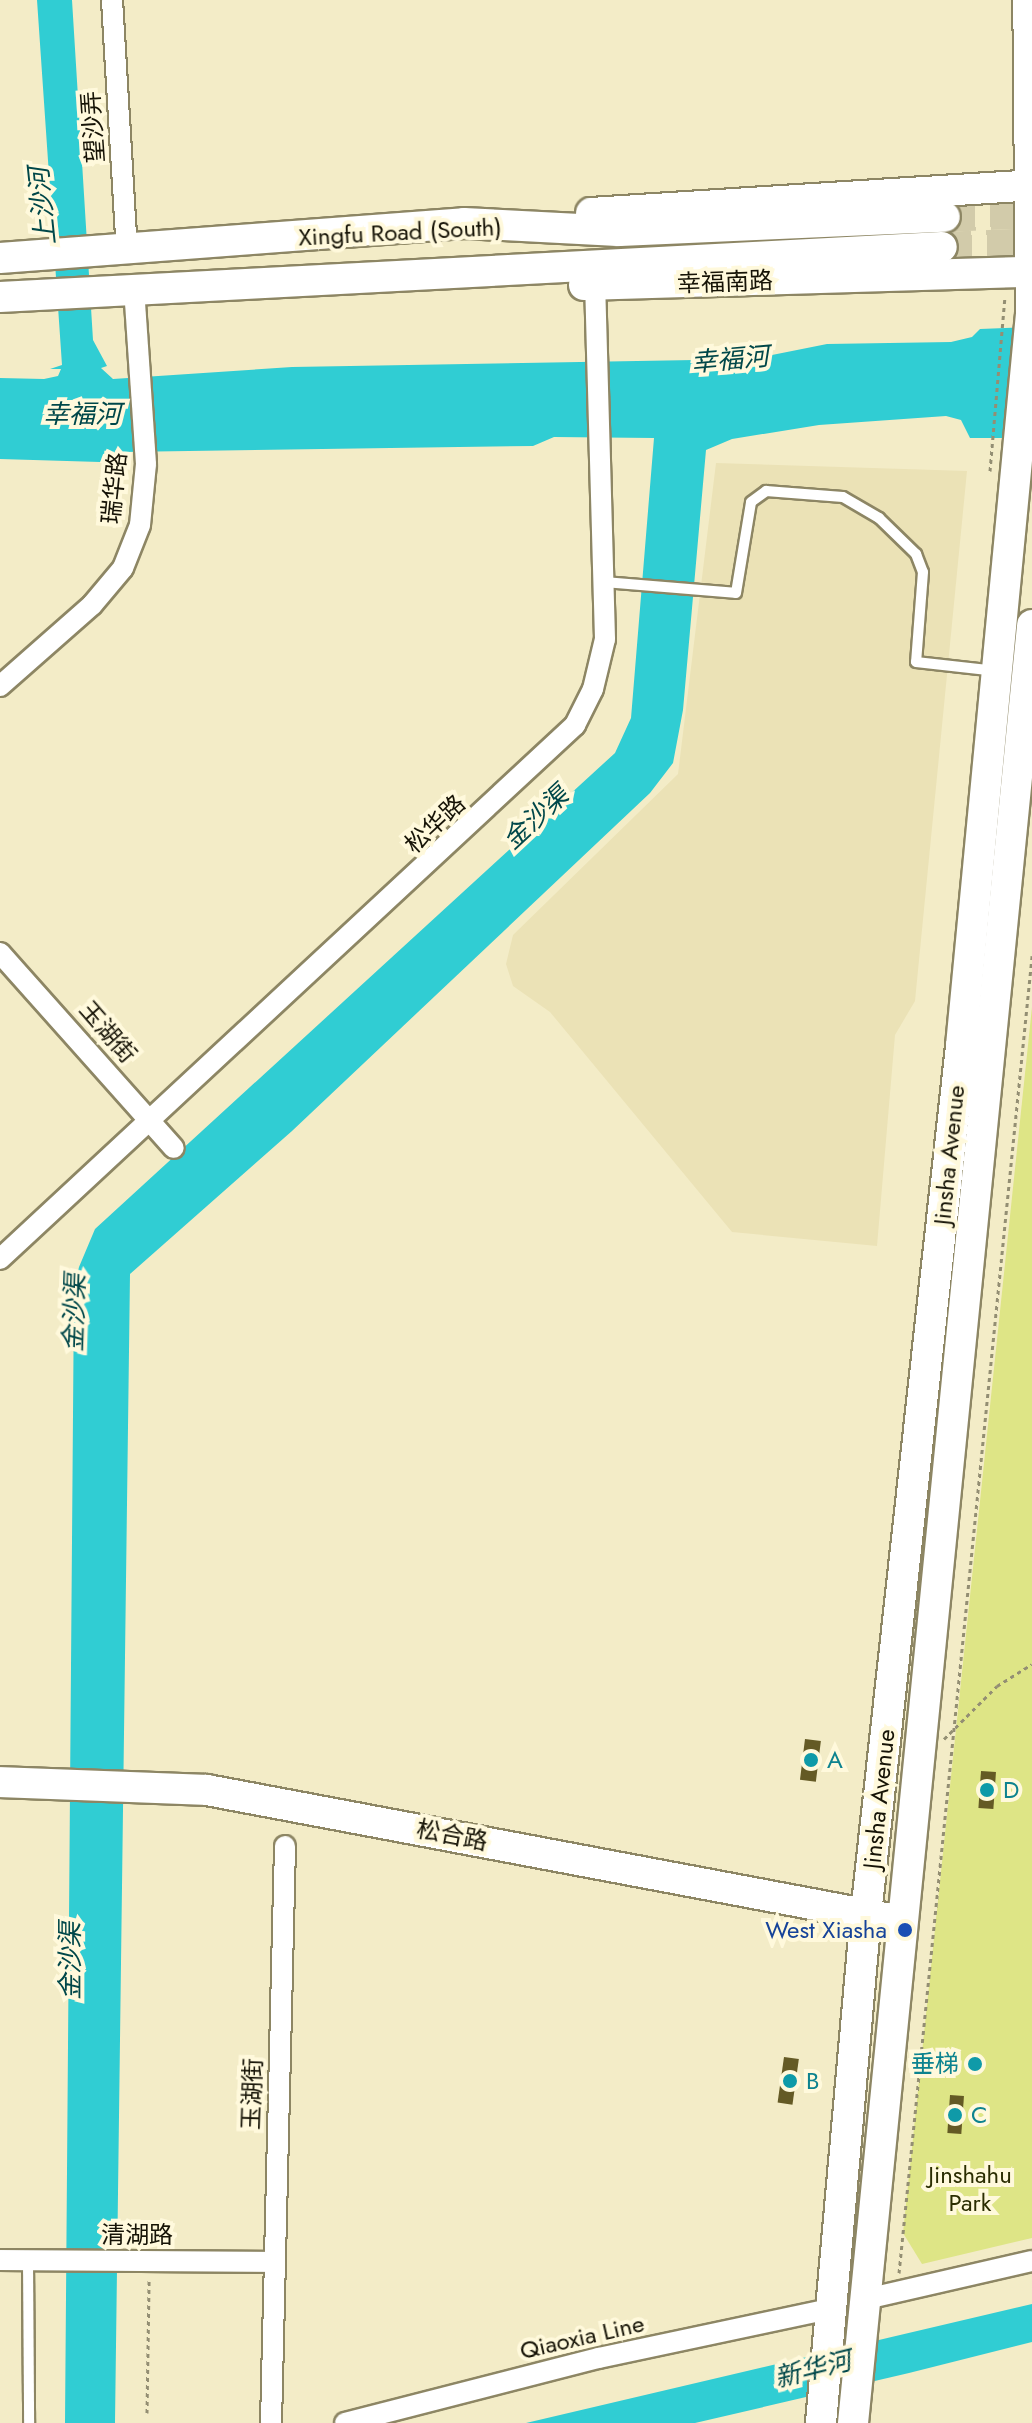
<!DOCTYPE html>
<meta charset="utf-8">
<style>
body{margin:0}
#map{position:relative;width:1032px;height:2423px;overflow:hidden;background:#f3ecc7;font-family:Jost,"Noto Sans SC",sans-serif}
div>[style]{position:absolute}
.built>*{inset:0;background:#ebe2b6}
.green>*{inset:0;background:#dee586}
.water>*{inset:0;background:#30cdd3}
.building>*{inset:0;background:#645a25;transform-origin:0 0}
.secondary-tunnel>*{height:30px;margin-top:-15px;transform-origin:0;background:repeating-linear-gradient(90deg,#d2cbaa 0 30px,transparent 0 45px)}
.path>*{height:3px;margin-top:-1.5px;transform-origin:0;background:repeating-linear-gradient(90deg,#938e73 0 4px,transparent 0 8px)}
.roads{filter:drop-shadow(2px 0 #8d8664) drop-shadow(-2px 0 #8d8664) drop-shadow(0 2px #8d8664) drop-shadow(0 -2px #8d8664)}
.lane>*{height:10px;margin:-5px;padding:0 5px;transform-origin:5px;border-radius:5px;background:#fff}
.street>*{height:20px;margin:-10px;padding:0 10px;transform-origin:10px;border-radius:10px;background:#fff}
.secondary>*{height:30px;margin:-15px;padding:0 15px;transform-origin:15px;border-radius:15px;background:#fff}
.dots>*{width:22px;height:22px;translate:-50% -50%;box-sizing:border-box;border:4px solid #fff9dc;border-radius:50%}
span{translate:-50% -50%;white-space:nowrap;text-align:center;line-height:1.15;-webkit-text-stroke:8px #fff9dc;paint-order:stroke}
.street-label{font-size:24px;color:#161306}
.culture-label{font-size:24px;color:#0d838f}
.left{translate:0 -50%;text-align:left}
.right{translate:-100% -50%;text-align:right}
.transit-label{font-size:24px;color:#164399}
.park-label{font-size:24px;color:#2b2d02}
.water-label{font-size:26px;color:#004749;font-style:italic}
</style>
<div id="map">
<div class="built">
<i style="clip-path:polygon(716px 463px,967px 471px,915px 1001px,895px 1035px,877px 1246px,732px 1232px,550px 1012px,513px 986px,506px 964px,513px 935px,678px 774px)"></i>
</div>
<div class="green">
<i style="clip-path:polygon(1032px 1007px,1032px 2238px,922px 2264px,903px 2233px)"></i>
</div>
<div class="water">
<i style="clip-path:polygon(37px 0,72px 0,93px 340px,107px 366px,101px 368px,113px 379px,292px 367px,752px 359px,827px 344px,951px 342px,972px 337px,980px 329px,1032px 327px,1032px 438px,970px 438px,961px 420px,946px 416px,819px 425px,732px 439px,706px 450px,683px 710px,673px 763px,650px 793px,292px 1131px,130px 1274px,115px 2423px,65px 2423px,74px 1288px,79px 1267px,95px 1229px,615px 753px,631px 718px,654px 438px,554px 437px,533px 446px,122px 452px,100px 462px,0 459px,0 378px,44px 379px,58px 376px,61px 369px,50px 369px,62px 365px)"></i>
<i style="clip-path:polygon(1032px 2304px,1032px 2342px,909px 2373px,695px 2423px,526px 2423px)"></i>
</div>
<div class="building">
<i style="left:805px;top:1739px;width:16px;height:41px;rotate:7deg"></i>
<i style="left:981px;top:1771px;width:15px;height:37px;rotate:4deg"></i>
<i style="left:784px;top:2057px;width:15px;height:46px;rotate:8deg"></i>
<i style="left:950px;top:2095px;width:14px;height:38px;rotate:4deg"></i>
</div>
<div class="secondary-tunnel">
<i style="left:945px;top:217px;width:87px;rotate:-2.6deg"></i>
<i style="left:942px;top:247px;width:90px;rotate:-2.5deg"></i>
</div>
<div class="path">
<i style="left:990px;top:471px;width:176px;rotate:-85.1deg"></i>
<i style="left:944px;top:1739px;width:75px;rotate:-45deg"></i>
<i style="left:997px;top:1686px;width:41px;rotate:-32.2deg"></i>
<i style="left:899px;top:2273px;width:1324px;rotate:-84.23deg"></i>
<i style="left:147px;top:2413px;width:133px;rotate:-89.1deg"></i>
</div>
<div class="roads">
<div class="lane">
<i style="left:603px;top:582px;width:133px;rotate:4.7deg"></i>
<i style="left:736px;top:593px;width:92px;rotate:-80.6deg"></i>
<i style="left:751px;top:502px;width:19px;rotate:-36deg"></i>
<i style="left:766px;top:491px;width:77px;rotate:4.5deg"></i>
<i style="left:843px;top:497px;width:42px;rotate:30.3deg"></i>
<i style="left:879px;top:518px;width:52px;rotate:44.2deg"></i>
<i style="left:916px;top:554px;width:19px;rotate:69deg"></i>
<i style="left:923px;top:572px;width:90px;rotate:94.4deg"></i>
<i style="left:916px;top:662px;width:81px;rotate:6.4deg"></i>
<i style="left:28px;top:2261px;width:162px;rotate:89.6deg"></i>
</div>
<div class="street">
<i style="left:112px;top:0;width:251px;rotate:86.6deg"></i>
<i style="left:0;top:686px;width:123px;rotate:-41.4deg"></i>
<i style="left:92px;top:605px;width:48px;rotate:-50deg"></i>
<i style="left:123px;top:568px;width:46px;rotate:-68.4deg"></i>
<i style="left:140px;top:525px;width:61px;rotate:-84.4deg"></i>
<i style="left:146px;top:464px;width:175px;rotate:-93.9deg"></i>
<i style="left:0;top:953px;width:261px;rotate:48.3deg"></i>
<i style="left:0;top:1259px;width:785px;rotate:-42.88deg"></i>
<i style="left:575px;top:725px;width:40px;rotate:-63.4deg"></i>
<i style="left:593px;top:689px;width:51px;rotate:-76.5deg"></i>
<i style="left:605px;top:639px;width:353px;rotate:-91.6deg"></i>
<i style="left:0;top:2260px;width:273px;rotate:0.4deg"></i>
<i style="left:866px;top:2299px;width:170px;rotate:-12.9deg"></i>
<i style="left:271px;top:2423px;width:577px;rotate:-88.61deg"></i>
<i style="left:345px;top:2423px;width:262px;rotate:-14.4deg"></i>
<i style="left:599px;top:2358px;width:240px;rotate:-12deg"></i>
</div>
<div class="secondary">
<i style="left:591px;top:213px;width:442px;rotate:-3.6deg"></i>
<i style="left:0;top:258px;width:465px;rotate:-4.3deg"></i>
<i style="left:464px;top:223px;width:154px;rotate:3deg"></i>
<i style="left:618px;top:231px;width:327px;rotate:-2.5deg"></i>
<i style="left:584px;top:285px;width:448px;rotate:-1.7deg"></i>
<i style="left:0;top:297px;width:943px;rotate:-3.04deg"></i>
<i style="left:0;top:1782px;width:207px;rotate:2.2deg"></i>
<i style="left:207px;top:1790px;width:691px;rotate:10.68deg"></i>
<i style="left:821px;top:2423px;width:511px;rotate:-84.95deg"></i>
<i style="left:866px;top:1914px;width:873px;rotate:-83.75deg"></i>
<i style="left:961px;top:1046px;width:735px;rotate:-84.54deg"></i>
<i style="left:1031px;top:314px;width:314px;rotate:-90.5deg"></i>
<i style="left:853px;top:2423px;width:1807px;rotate:-84.31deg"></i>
</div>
</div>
<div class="dots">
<i style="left:811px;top:1760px;background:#0f9aa8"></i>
<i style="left:987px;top:1790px;background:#0f9aa8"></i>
<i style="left:905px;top:1930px;background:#1a4fb4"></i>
<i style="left:975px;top:2064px;background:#0f9aa8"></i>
<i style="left:790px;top:2081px;background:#0f9aa8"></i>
<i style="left:955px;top:2115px;background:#0f9aa8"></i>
</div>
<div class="street-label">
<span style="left:93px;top:127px;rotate:-94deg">望沙弄</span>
<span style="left:400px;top:232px;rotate:-3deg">Xingfu Road (South)</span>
<span style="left:725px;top:282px;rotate:-2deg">幸福南路</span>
<span style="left:114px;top:488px;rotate:-84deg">瑞华路</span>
<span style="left:435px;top:824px;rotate:-43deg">松华路</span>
<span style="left:108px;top:1032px;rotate:49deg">玉湖街</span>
<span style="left:949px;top:1155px;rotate:-84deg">Jinsha Avenue</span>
<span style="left:879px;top:1799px;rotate:-84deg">Jinsha Avenue</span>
<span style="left:452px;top:1835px;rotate:11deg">松合路</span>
<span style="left:252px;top:2094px;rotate:-88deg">玉湖街</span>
<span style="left:137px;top:2235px">清湖路</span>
<span style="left:582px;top:2337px;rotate:-13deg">Qiaoxia Line</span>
</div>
<div class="culture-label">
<span class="left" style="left:827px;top:1760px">A</span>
<span class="left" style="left:1003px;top:1790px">D</span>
<span class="right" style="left:959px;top:2064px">垂梯</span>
<span class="left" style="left:806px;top:2081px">B</span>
<span class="left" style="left:971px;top:2115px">C</span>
</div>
<div class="transit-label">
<span class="right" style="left:887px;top:1930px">West Xiasha</span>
</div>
<div class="park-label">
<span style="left:970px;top:2189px">Jinshahu<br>Park</span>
</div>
<div class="water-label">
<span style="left:43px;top:206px;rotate:-96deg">上沙河</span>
<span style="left:730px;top:360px;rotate:-5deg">幸福河</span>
<span style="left:82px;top:415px">幸福河</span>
<span style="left:536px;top:818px;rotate:-43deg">金沙渠</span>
<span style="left:75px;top:1313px;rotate:-88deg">金沙渠</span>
<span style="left:71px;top:1961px;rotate:-90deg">金沙渠</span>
<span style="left:813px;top:2370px;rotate:-14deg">新华河</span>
</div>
</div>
